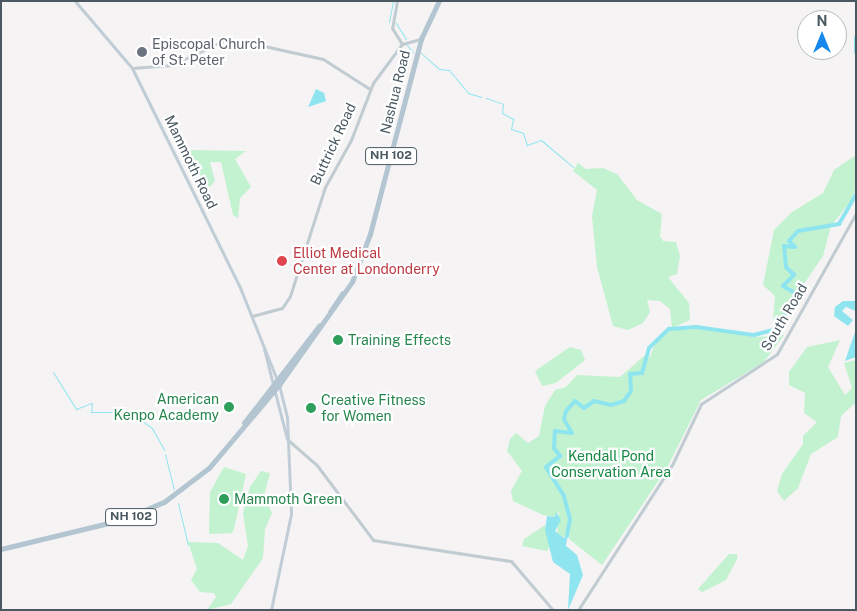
<!DOCTYPE html>
<style>
body{margin:0}
#map{position:relative;width:857px;height:611px;overflow:hidden;background:#f5f3f3;font-family:"Public Sans",sans-serif}
div>[style]{position:absolute}
.green>*{inset:0;background:#c2f2d0}
.water>*{inset:0;background:#8ee5f0}
.stream>*{height:1px;margin:-0.5px;padding:0 0.5px;transform-origin:0.5px;border-radius:0.5px;background:#8ee5f0}
.river>*{height:4px;margin:-2px;padding:0 2px;transform-origin:2px;border-radius:2px;background:#8ee5f0}
.tertiary>*{height:3px;margin:-1.5px;padding:0 1.5px;transform-origin:1.5px;border-radius:1.5px;background:#c0cbd2}
.secondary>*{height:3px;margin:-1.5px;padding:0 1.5px;transform-origin:1.5px;border-radius:1.5px;background:#c0cdd6}
.primary>*{height:4.5px;margin:-2.25px;padding:0 2.25px;transform-origin:2.25px;border-radius:2.25px;background:#b2c5d1}
.dots>*{width:14px;height:14px;translate:-50% -50%;box-sizing:border-box;border:2px solid #fff;border-radius:50%}
span{translate:-50% -50%;white-space:nowrap;text-align:center;line-height:1.15;-webkit-text-stroke:4.5px #fff;paint-order:stroke}
.shield-label span{padding:1px 4px;background:#fff;border:1px solid;border-radius:4px;-webkit-text-stroke-width:0}
.shield-label{font-size:12px;color:#495861;font-weight:700}
.worship-label{font-size:14px;color:#5b616d}
.left{translate:0 -50%;text-align:left}
.street-label{font-size:14px;color:#495861}
.health-label{font-size:14px;color:#be3a42}
.leisure-label{font-size:14px;color:#27864d}
.right{translate:-100% -50%;text-align:right}
.park-label{font-size:14px;color:#158843}
.frame{position:absolute;inset:0;border:2px solid #495861;pointer-events:none}
.north{position:absolute;left:797px;top:10px;width:50px;height:50px;box-sizing:border-box;background:#fff;border:1px solid #b6bcc0;border-radius:50%;rotate:0deg;font-size:14px;font-weight:700;line-height:20px;text-align:center;color:#495861}
.north::after{content:'';display:block;margin:auto;width:18px;height:22px;background:#1688ec;clip-path:polygon(50% 0,100% 100%,50% 72%,0 100%)}
</style>
<div id="map">
<div class="green">
<i style="clip-path:polygon(190px 150px,246px 151px,235px 159px,251px 187px,240px 198px,238px 218px,233px 215px,221px 162px,210px 162px,215px 181px,210px 187px,190px 162px)"></i>
<i style="clip-path:polygon(856px 155px,856px 189px,850px 202px,831px 226px,823px 256px,778px 322px,773px 320px,775px 296px,763px 285px,774px 230px,792px 212px,823px 193px,834px 170px)"></i>
<i style="clip-path:polygon(578px 163px,586px 169px,603px 168px,617px 174px,637px 200px,662px 214px,660px 236px,663px 241px,676px 242px,680px 256px,677px 274px,668px 277px,689px 303px,690px 320px,672px 328px,670px 309px,660px 301px,647px 300px,650px 312px,643px 323px,628px 330px,613px 326px,597px 267px,592px 216px,597px 190px,573px 171px)"></i>
<i style="clip-path:polygon(699px 329px,757px 337px,784px 335px,764px 362px,701px 400px,667px 468px,602px 565px,569px 539px,570px 529px,564px 537px,557px 535px,559px 511px,555px 517px,543px 515px,513px 501px,511px 491px,522px 471px,507px 451px,510px 439px,516px 433px,528px 443px,539px 436px,545px 406px,555px 390px,566px 387px,577px 375px,620px 377px,644px 356px,650px 357px,655px 343px,671px 330px)"></i>
<i style="clip-path:polygon(840px 340px,828px 367px,845px 395px,852px 388px,844px 363px,856px 360px,856px 402px,841px 416px,838px 437px,811px 454px,798px 488px,784px 501px,777px 491px,782px 474px,803px 444px,803px 436px,817px 422px,804px 413px,805px 393px,789px 385px,789px 372px,807px 347px)"></i>
<i style="clip-path:polygon(570px 347px,581px 350px,585px 360px,556px 383px,542px 386px,535px 371px)"></i>
<i style="clip-path:polygon(224px 467px,246px 474px,234px 529px,232px 533px,209px 534px,210px 492px)"></i>
<i style="clip-path:polygon(261px 471px,270px 473px,264px 496px,272px 513px,265px 529px,263px 558px,231px 604px,207px 610px,216px 597px,214px 593px,200px 592px,191px 580px,197px 569px,188px 542px,218px 543px,243px 560px,248px 546px,243px 513px,250px 487px)"></i>
<i style="clip-path:polygon(545px 525px,551px 543px,547px 551px,522px 546px,524px 539px)"></i>
<i style="clip-path:polygon(729px 554px,737px 554px,737px 559px,726px 580px,702px 592px,698px 589px)"></i>
</div>
<div class="water">
<i style="clip-path:polygon(316px 89px,324px 93px,326px 101px,308px 107px)"></i>
<i style="clip-path:polygon(843px 301px,856px 301px,856px 311px,846px 307px,842px 311px,853px 320px,848px 326px,834px 316px,835px 307px)"></i>
<i style="clip-path:polygon(856px 320px,856px 357px,845px 361px,855px 332px)"></i>
<i style="clip-path:polygon(556px 512px,561px 520px,555px 531px,564px 538px,568px 532px,566px 546px,577px 555px,583px 575px,568px 610px,570px 574px,553px 562px,545px 530px,547px 516px,555px 517px)"></i>
</div>
<div class="stream">
<i style="left:389px;top:22px;width:21px;rotate:-79deg"></i>
<i style="left:396px;top:23px;width:19px;rotate:58deg"></i>
<i style="left:406px;top:44px;width:11px;rotate:49deg"></i>
<i style="left:420px;top:52px;width:25px;rotate:42deg"></i>
<i style="left:439px;top:69px;width:10px;rotate:6deg"></i>
<i style="left:449px;top:70px;width:30px;rotate:50deg"></i>
<i style="left:468px;top:93px;width:14px;rotate:17deg"></i>
<i style="left:486px;top:98px;width:18px;rotate:19deg"></i>
<i style="left:503px;top:104px;width:9px;rotate:96deg"></i>
<i style="left:502px;top:113px;width:13px;rotate:29deg"></i>
<i style="left:513px;top:119px;width:10px;rotate:101deg"></i>
<i style="left:511px;top:129px;width:13px;rotate:18deg"></i>
<i style="left:523px;top:133px;width:13px;rotate:72deg"></i>
<i style="left:527px;top:145px;width:15px;rotate:-20deg"></i>
<i style="left:541px;top:140px;width:42px;rotate:40.2deg"></i>
<i style="left:53px;top:372px;width:44px;rotate:58.1deg"></i>
<i style="left:76px;top:409px;width:17px;rotate:-21deg"></i>
<i style="left:92px;top:403px;width:9px;rotate:96deg"></i>
<i style="left:91px;top:412px;width:39px"></i>
<i style="left:130px;top:412px;width:27px;rotate:36deg"></i>
<i style="left:152px;top:428px;width:25px;rotate:61deg"></i>
<i style="left:165px;top:454px;width:36px;rotate:76deg"></i>
<i style="left:178px;top:503px;width:43px;rotate:76.6deg"></i>
</div>
<div class="river">
<i style="left:856px;top:37px;width:15px;rotate:90deg"></i>
<i style="left:567px;top:536px;width:17px;rotate:-80deg"></i>
<i style="left:570px;top:519px;width:24px;rotate:-105deg"></i>
<i style="left:564px;top:496px;width:34px;rotate:-122deg"></i>
<i style="left:546px;top:467px;width:18px;rotate:-38deg"></i>
<i style="left:560px;top:456px;width:10px;rotate:-127deg"></i>
<i style="left:554px;top:448px;width:17px;rotate:-87deg"></i>
<i style="left:555px;top:431px;width:17px;rotate:7deg"></i>
<i style="left:572px;top:433px;width:16px;rotate:-120deg"></i>
<i style="left:564px;top:419px;width:8px;rotate:-76deg"></i>
<i style="left:566px;top:411px;width:13px;rotate:-48deg"></i>
<i style="left:575px;top:401px;width:11px;rotate:38deg"></i>
<i style="left:584px;top:408px;width:12px;rotate:-35deg"></i>
<i style="left:594px;top:401px;width:17px;rotate:13deg"></i>
<i style="left:611px;top:405px;width:14px;rotate:-17deg"></i>
<i style="left:624px;top:401px;width:12px;rotate:-55deg"></i>
<i style="left:631px;top:391px;width:17px;rotate:-93deg"></i>
<i style="left:630px;top:374px;width:12px;rotate:-5deg"></i>
<i style="left:642px;top:373px;width:26px;rotate:-74deg"></i>
<i style="left:649px;top:348px;width:28px;rotate:-44deg"></i>
<i style="left:669px;top:329px;width:27px;rotate:-4deg"></i>
<i style="left:696px;top:327px;width:59px;rotate:7.9deg"></i>
<i style="left:754px;top:335px;width:20px;rotate:-15deg"></i>
<i style="left:773px;top:330px;width:36px;rotate:-52deg"></i>
<i style="left:795px;top:302px;width:9px;rotate:-90deg"></i>
<i style="left:795px;top:293px;width:14px;rotate:-150deg"></i>
<i style="left:783px;top:286px;width:16px;rotate:-45deg"></i>
<i style="left:794px;top:275px;width:11px;rotate:-135deg"></i>
<i style="left:786px;top:267px;width:21px;rotate:-95deg"></i>
<i style="left:784px;top:246px;width:11px;rotate:5deg"></i>
<i style="left:795px;top:247px;width:8px;rotate:-135deg"></i>
<i style="left:789px;top:241px;width:13px;rotate:-48deg"></i>
<i style="left:798px;top:231px;width:42px;rotate:-9.7deg"></i>
<i style="left:839px;top:224px;width:34px;rotate:-60deg"></i>
</div>
<div class="tertiary">
<i style="left:397px;top:1px;width:27px;rotate:100deg"></i>
<i style="left:392px;top:28px;width:19px;rotate:58deg"></i>
<i style="left:132px;top:68px;width:40px;rotate:-4.3deg"></i>
<i style="left:172px;top:65px;width:56px;rotate:-25.2deg"></i>
<i style="left:223px;top:41px;width:14px;rotate:-4deg"></i>
<i style="left:237px;top:40px;width:88px;rotate:12.5deg"></i>
<i style="left:323px;top:59px;width:56px;rotate:32.6deg"></i>
<i style="left:252px;top:316px;width:31px;rotate:-15deg"></i>
<i style="left:282px;top:308px;width:14px;rotate:-56deg"></i>
<i style="left:290px;top:296px;width:114px;rotate:-72.2deg"></i>
<i style="left:325px;top:187px;width:54px;rotate:-61deg"></i>
<i style="left:351px;top:140px;width:61px;rotate:-68.9deg"></i>
<i style="left:373px;top:83px;width:49px;rotate:-53.4deg"></i>
<i style="left:402px;top:44px;width:20px;rotate:-15deg"></i>
<i style="left:288px;top:440px;width:37px;rotate:41deg"></i>
<i style="left:316px;top:464px;width:95px;rotate:53.1deg"></i>
<i style="left:373px;top:540px;width:140px;rotate:8.7deg"></i>
<i style="left:511px;top:561px;width:65px;rotate:49.4deg"></i>
<i style="left:578px;top:610px;width:175px;rotate:-57.1deg"></i>
<i style="left:673px;top:463px;width:65px;rotate:-64.6deg"></i>
<i style="left:701px;top:404px;width:91px;rotate:-33.3deg"></i>
<i style="left:777px;top:354px;width:162px;rotate:-60.7deg"></i>
</div>
<div class="secondary">
<i style="left:75px;top:1px;width:88px;rotate:49.6deg"></i>
<i style="left:132px;top:68px;width:242px;rotate:63.8deg"></i>
<i style="left:239px;top:285px;width:108px;rotate:68.2deg"></i>
<i style="left:279px;top:385px;width:33px;rotate:76deg"></i>
<i style="left:287px;top:417px;width:97px;rotate:87.6deg"></i>
<i style="left:291px;top:514px;width:98px;rotate:101.8deg"></i>
<i style="left:264px;top:349px;width:93px;rotate:75.7deg"></i>
</div>
<div class="primary">
<i style="left:330px;top:312px;width:22px;rotate:-56deg"></i>
<i style="left:244px;top:423px;width:123px;rotate:-52.3deg"></i>
<i style="left:1px;top:549px;width:123px;rotate:-13.6deg"></i>
<i style="left:121px;top:520px;width:47px;rotate:-22.7deg"></i>
<i style="left:164px;top:502px;width:56px;rotate:-37.1deg"></i>
<i style="left:209px;top:468px;width:109px;rotate:-49.9deg"></i>
<i style="left:279px;top:385px;width:126px;rotate:-54.7deg"></i>
<i style="left:352px;top:282px;width:51px;rotate:-69.4deg"></i>
<i style="left:370px;top:234px;width:202px;rotate:-75.3deg"></i>
<i style="left:421px;top:39px;width:42px;rotate:-64.7deg"></i>
</div>
<div class="dots">
<i style="left:142px;top:52px;background:#6b7280"></i>
<i style="left:282px;top:261px;background:#e0444e"></i>
<i style="left:338px;top:340px;background:#2e9e5b"></i>
<i style="left:229px;top:407px;background:#2e9e5b"></i>
<i style="left:311px;top:408px;background:#2e9e5b"></i>
<i style="left:224px;top:499px;background:#2e9e5b"></i>
</div>
<div class="shield-label">
<span style="left:391px;top:156px">NH 102</span>
<span style="left:131px;top:517px">NH 102</span>
</div>
<div class="worship-label">
<span class="left" style="left:152px;top:52px">Episcopal Church<br>of St. Peter</span>
</div>
<div class="street-label">
<span style="left:395px;top:92px;rotate:-76deg">Nashua Road</span>
<span style="left:333px;top:144px;rotate:-65deg">Buttrick Road</span>
<span style="left:191px;top:162px;rotate:64deg">Mammoth Road</span>
<span style="left:784px;top:317px;rotate:-59deg">South Road</span>
</div>
<div class="health-label">
<span class="left" style="left:293px;top:261px">Elliot Medical<br>Center at Londonderry</span>
</div>
<div class="leisure-label">
<span class="left" style="left:348px;top:340px">Training Effects</span>
<span class="right" style="left:219px;top:407px">American<br>Kenpo Academy</span>
<span class="left" style="left:321px;top:408px">Creative Fitness<br>for Women</span>
<span class="left" style="left:234px;top:499px">Mammoth Green</span>
</div>
<div class="park-label">
<span style="left:611px;top:464px">Kendall Pond<br>Conservation Area</span>
</div>
<div class="frame"></div>
<div class="north">N</div>
</div>
